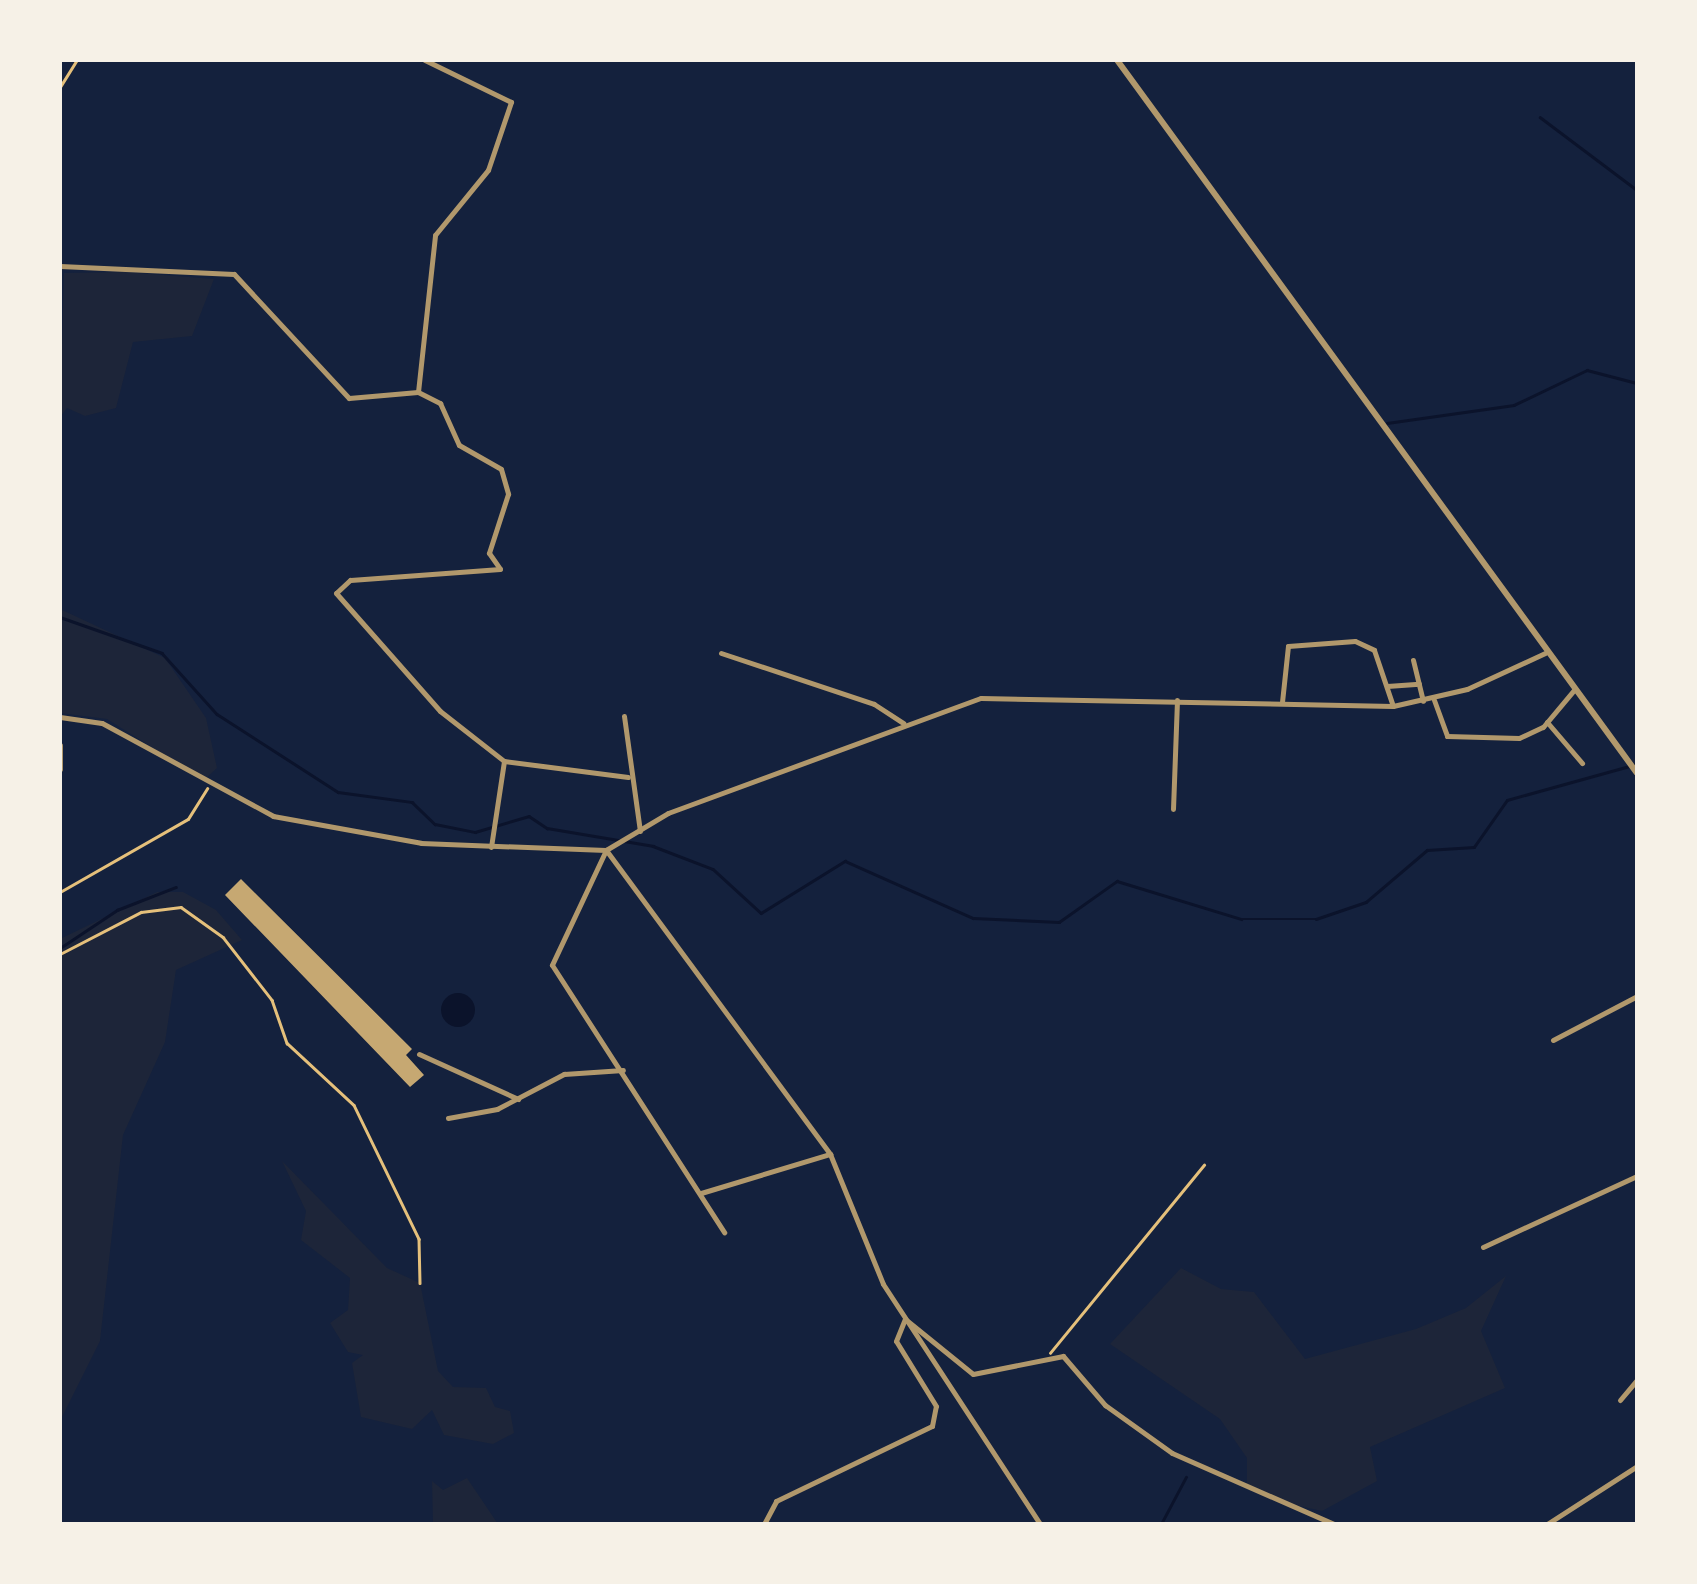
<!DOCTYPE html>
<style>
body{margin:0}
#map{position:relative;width:1697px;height:1584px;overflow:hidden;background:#14213d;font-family:"Fira Sans",sans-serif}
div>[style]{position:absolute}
.green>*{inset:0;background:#1d2539}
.water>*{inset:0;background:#0b132b}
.round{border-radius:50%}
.stream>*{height:2.5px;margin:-1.25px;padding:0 1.25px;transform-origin:1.25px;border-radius:1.25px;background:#0b132b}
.building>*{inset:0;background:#c6a872}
.path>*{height:2.5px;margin:-1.25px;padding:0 1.25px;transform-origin:1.25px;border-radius:1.25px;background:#e5c07b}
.minor>*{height:5px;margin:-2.5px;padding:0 2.5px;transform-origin:2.5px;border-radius:2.5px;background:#b1986c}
.tertiary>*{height:6px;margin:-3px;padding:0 3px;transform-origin:3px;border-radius:3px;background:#b1986c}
span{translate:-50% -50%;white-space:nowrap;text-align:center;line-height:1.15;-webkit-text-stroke:8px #f6f1e7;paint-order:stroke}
.frame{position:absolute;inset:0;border:62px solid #f6f1e7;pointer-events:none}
</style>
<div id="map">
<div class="green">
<i style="clip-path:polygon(64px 273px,125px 272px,214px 279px,192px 336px,133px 342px,116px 408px,85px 416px,67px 408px,60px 417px)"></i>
<i style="clip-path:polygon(60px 609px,165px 658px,206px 718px,217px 768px,204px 780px,107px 719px,60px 713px)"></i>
<i style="clip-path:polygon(157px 892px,183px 892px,216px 910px,242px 940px,176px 970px,165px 1042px,123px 1135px,100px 1341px,60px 1421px,60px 939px)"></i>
<i style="clip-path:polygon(282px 1161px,387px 1268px,420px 1283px,438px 1371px,453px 1387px,486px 1388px,495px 1407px,510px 1411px,514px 1433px,493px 1444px,444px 1435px,432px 1410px,412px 1429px,361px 1417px,352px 1363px,363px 1355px,348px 1352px,330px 1323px,348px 1310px,350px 1278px,301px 1240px,306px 1211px)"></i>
<i style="clip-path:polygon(1181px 1268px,1221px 1289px,1254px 1292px,1305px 1359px,1416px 1329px,1466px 1308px,1506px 1276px,1481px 1331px,1505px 1388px,1370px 1447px,1377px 1481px,1322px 1511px,1290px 1504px,1247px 1484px,1247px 1458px,1220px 1419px,1110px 1344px)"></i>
<i style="clip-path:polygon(467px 1478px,498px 1524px,433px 1524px,432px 1481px,443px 1490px)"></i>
</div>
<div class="water">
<i class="round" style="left:441px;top:993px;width:34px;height:34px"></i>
</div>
<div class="stream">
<i style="left:1540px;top:117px;width:121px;rotate:37deg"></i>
<i style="left:1387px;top:423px;width:128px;rotate:-8.1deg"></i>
<i style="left:1514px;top:405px;width:81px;rotate:-25.6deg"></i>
<i style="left:1587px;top:370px;width:52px;rotate:14.6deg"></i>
<i style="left:60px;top:617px;width:108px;rotate:19.4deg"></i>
<i style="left:162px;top:653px;width:82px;rotate:48deg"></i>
<i style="left:217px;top:714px;width:144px;rotate:32.8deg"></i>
<i style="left:338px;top:792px;width:75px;rotate:7.7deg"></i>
<i style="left:412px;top:802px;width:32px;rotate:44deg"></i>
<i style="left:435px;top:824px;width:41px;rotate:11.3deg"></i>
<i style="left:475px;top:832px;width:56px;rotate:-16.5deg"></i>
<i style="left:529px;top:816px;width:22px;rotate:34deg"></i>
<i style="left:547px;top:828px;width:108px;rotate:9.6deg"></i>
<i style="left:653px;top:846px;width:64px;rotate:21deg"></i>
<i style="left:713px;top:869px;width:65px;rotate:42.5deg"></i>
<i style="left:761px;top:913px;width:99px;rotate:-31.8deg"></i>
<i style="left:845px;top:861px;width:140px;rotate:24deg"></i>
<i style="left:973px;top:918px;width:86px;rotate:2.7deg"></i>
<i style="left:1059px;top:922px;width:71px;rotate:-35.3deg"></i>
<i style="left:1117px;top:881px;width:130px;rotate:17deg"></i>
<i style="left:1241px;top:919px;width:75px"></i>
<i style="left:1316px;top:919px;width:53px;rotate:-18.8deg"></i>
<i style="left:1366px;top:902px;width:80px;rotate:-40.4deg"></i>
<i style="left:1427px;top:850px;width:47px;rotate:-3.7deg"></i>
<i style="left:1474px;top:847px;width:57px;rotate:-54.9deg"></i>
<i style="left:1507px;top:800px;width:135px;rotate:-15.5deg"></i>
<i style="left:60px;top:948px;width:69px;rotate:-33.7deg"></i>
<i style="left:117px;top:910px;width:63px;rotate:-21.3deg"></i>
<i style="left:1161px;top:1524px;width:53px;rotate:-62deg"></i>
</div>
<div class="building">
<i style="clip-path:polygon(241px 879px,412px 1049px,406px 1055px,424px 1075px,410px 1087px,225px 895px)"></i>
</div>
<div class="path">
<i style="left:60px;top:87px;width:32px;rotate:-58deg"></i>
<i style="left:60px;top:892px;width:147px;rotate:-29.7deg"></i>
<i style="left:188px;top:819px;width:36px;rotate:-58deg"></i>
<i style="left:60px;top:954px;width:91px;rotate:-27.4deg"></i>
<i style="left:141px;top:912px;width:40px;rotate:-7.1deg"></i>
<i style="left:181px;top:907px;width:52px;rotate:35.5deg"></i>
<i style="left:223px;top:937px;width:80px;rotate:52.1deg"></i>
<i style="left:272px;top:1000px;width:46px;rotate:70.8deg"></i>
<i style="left:287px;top:1043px;width:91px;rotate:42.8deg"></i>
<i style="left:354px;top:1105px;width:149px;rotate:64.1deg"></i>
<i style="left:419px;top:1239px;width:44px;rotate:88.7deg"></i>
<i style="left:1050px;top:1353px;width:243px;rotate:-50.7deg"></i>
</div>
<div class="minor">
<i style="left:60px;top:266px;width:174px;rotate:2.6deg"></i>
<i style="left:234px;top:274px;width:169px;rotate:47.2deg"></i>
<i style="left:349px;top:398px;width:69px;rotate:-5deg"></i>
<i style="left:418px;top:392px;width:25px;rotate:27deg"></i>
<i style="left:440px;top:403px;width:46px;rotate:65.7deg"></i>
<i style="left:459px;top:445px;width:48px;rotate:29.7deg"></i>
<i style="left:501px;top:469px;width:26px;rotate:74deg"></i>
<i style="left:508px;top:494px;width:62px;rotate:107.9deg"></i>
<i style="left:489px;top:553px;width:19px;rotate:55deg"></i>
<i style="left:500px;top:569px;width:150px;rotate:175.8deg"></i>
<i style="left:350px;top:580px;width:19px;rotate:137deg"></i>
<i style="left:336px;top:593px;width:157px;rotate:48.6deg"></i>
<i style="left:440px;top:711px;width:81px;rotate:38deg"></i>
<i style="left:418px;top:392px;width:158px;rotate:-83.8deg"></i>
<i style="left:435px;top:235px;width:84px;rotate:-50.8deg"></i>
<i style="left:488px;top:170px;width:72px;rotate:-71.3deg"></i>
<i style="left:511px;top:102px;width:96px;rotate:-154deg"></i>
<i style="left:721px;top:653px;width:161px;rotate:18.4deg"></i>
<i style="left:874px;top:704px;width:35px;rotate:33deg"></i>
<i style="left:1413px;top:660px;width:42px;rotate:76.3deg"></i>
<i style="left:1387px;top:686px;width:32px;rotate:-4deg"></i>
<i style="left:1434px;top:700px;width:38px;rotate:70deg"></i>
<i style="left:1447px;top:736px;width:72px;rotate:1.6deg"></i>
<i style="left:1519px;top:738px;width:26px;rotate:-25deg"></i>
<i style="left:1543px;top:727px;width:48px;rotate:-50deg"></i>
<i style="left:1282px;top:702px;width:56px;rotate:-83.9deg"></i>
<i style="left:1288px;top:646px;width:67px;rotate:-4.3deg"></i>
<i style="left:1355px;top:641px;width:21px;rotate:25deg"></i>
<i style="left:1374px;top:650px;width:59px;rotate:71.3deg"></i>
<i style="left:624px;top:716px;width:116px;rotate:82.1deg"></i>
<i style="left:60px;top:717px;width:42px;rotate:8.1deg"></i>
<i style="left:102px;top:723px;width:195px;rotate:28.5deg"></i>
<i style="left:273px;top:816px;width:150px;rotate:10.3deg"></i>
<i style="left:421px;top:843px;width:185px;rotate:2.2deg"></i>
<i style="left:606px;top:850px;width:378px;rotate:53.6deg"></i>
<i style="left:830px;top:1154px;width:140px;rotate:67.8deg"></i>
<i style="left:883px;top:1284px;width:287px;rotate:56.8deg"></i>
<i style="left:1547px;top:722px;width:54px;rotate:49.5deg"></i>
<i style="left:60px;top:745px;width:24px;rotate:90deg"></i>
<i style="left:504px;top:761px;width:125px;rotate:7.4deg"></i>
<i style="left:1173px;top:809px;width:109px;rotate:-87.9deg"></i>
<i style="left:491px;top:847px;width:87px;rotate:-81.4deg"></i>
<i style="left:606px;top:850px;width:72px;rotate:-30.8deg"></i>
<i style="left:668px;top:813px;width:333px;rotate:-20.2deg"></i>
<i style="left:981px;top:698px;width:412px;rotate:1.1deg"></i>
<i style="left:1393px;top:706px;width:76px;rotate:-12.9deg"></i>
<i style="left:1467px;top:689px;width:86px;rotate:-24.8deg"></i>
<i style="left:606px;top:850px;width:127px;rotate:115.2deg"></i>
<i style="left:552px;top:965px;width:318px;rotate:57.2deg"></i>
<i style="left:1637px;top:943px;width:5px;rotate:90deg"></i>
<i style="left:1553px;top:1040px;width:95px;rotate:-27.6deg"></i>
<i style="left:419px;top:1054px;width:109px;rotate:24.4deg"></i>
<i style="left:448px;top:1118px;width:50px;rotate:-10.4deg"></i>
<i style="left:497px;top:1109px;width:76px;rotate:-27.6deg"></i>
<i style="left:564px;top:1074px;width:59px;rotate:-3.9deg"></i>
<i style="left:701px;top:1193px;width:135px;rotate:-16.8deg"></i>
<i style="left:1483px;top:1247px;width:170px;rotate:-24.8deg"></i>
<i style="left:1620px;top:1400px;width:26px;rotate:-50deg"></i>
<i style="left:764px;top:1524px;width:26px;rotate:-62deg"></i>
<i style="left:776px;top:1501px;width:173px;rotate:-25.7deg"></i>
<i style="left:932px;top:1426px;width:20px;rotate:-79deg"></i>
<i style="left:936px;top:1406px;width:76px;rotate:-121.6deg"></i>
<i style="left:896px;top:1341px;width:24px;rotate:-68deg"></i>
<i style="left:905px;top:1319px;width:87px;rotate:39deg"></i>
<i style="left:973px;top:1374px;width:92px;rotate:-11.3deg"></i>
<i style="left:1063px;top:1356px;width:65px;rotate:49.4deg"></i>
<i style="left:1105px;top:1405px;width:82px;rotate:35.6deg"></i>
<i style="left:1172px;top:1453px;width:177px;rotate:23.7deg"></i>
<i style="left:1547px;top:1524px;width:107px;rotate:-32.8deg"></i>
</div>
<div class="tertiary">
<i style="left:1117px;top:60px;width:882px;rotate:53.9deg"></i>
</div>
<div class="frame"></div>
</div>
